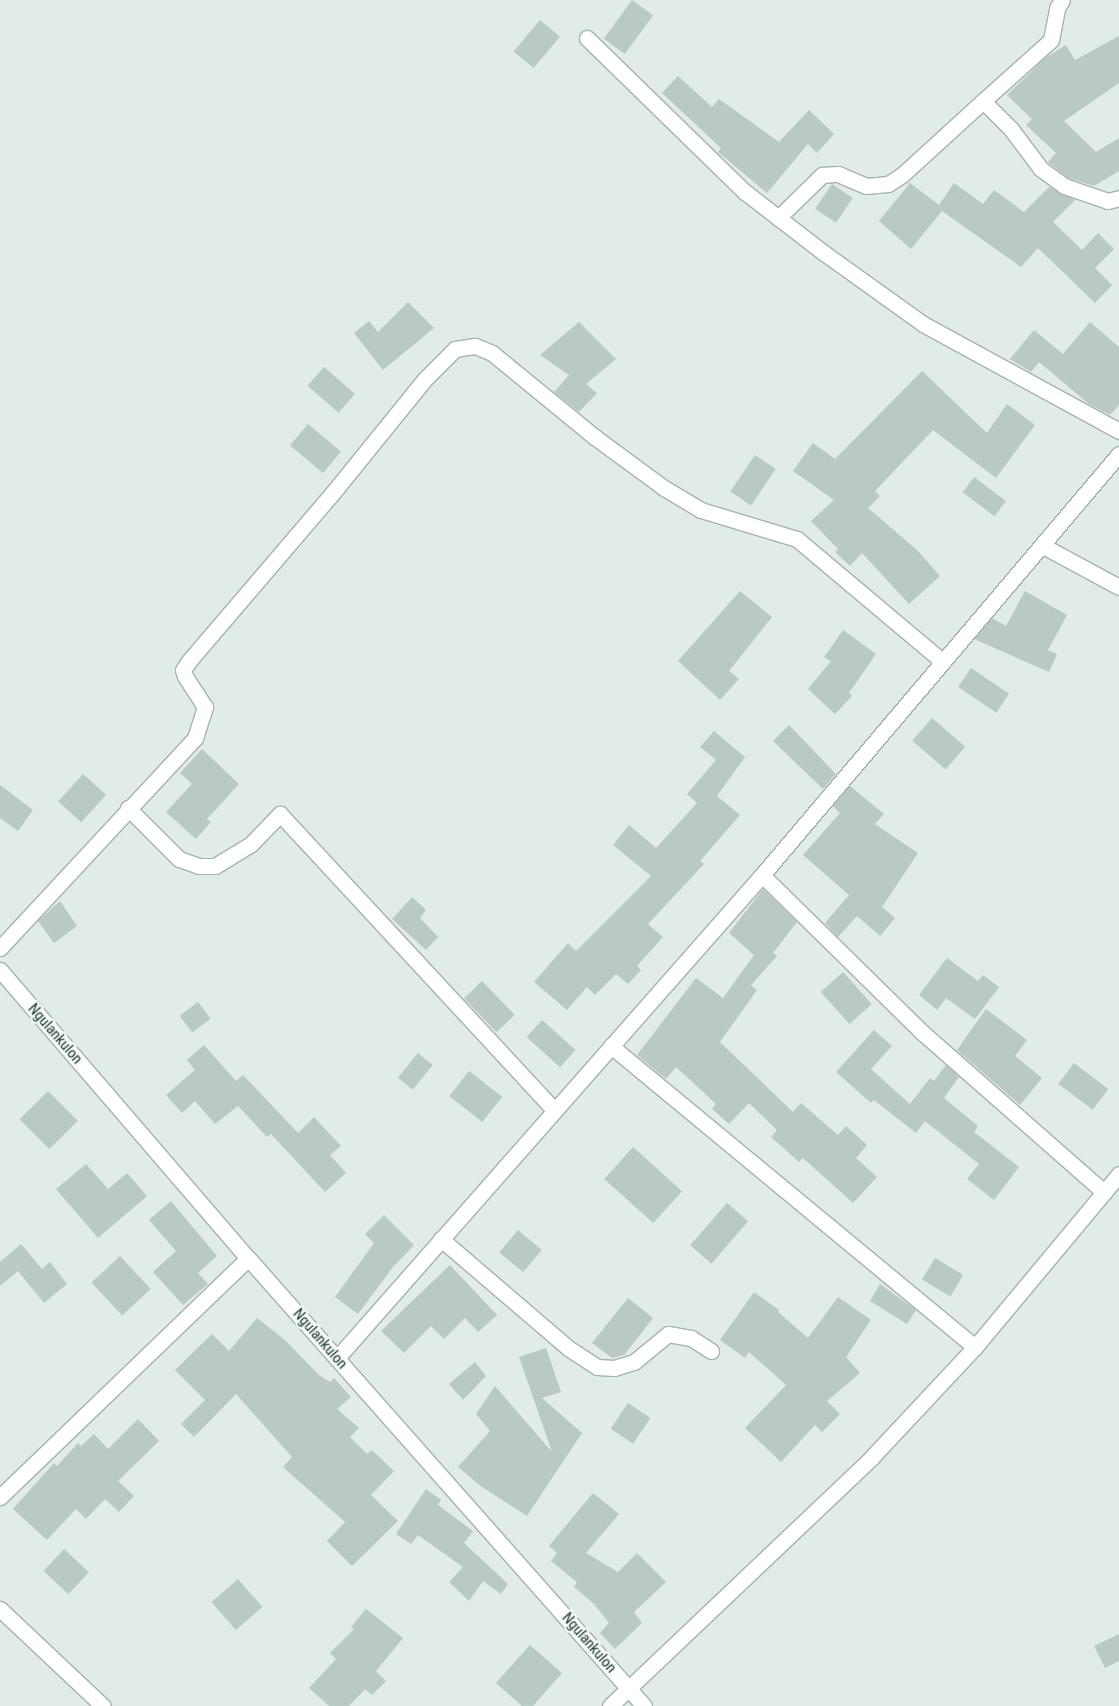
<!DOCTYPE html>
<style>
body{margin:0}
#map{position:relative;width:1119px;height:1706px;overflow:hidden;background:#e1ece6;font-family:"Roboto Condensed",sans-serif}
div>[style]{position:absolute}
.building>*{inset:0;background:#bac9c1;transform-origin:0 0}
.roads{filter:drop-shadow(1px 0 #a4b4ac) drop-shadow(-1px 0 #a4b4ac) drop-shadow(0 1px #a4b4ac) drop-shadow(0 -1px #a4b4ac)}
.minor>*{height:15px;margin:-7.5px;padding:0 7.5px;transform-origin:7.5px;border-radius:7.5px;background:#fff}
span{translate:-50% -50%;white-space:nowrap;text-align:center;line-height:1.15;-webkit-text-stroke:4.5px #f2f8f4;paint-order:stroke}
.street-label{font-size:15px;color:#223c32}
</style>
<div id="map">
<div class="building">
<i style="left:632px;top:0;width:26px;height:48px;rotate:36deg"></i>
<i style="left:540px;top:20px;width:26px;height:41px;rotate:40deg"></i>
<i style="clip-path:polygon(1119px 36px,1119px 83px,1064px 121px,1096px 152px,1119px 138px,1119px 171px,1094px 186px,1068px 178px,1048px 162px,1056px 153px,1026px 125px,1032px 119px,1007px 95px,1045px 58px,1066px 45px,1075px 60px)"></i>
<i style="clip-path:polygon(678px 76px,712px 107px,719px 99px,779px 142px,809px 110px,834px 134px,817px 153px,808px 144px,767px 193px,718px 152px,721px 148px,662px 93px)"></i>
<i style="clip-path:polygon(910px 183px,939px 205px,954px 183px,983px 204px,994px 190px,1024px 212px,1049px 187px,1075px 200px,1053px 222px,1082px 250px,1098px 233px,1114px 249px,1095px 268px,1112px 285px,1095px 303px,1038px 248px,1021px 267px,942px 211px,911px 249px,879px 221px)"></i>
<i style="left:832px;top:184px;width:25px;height:30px;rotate:34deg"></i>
<i style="clip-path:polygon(408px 302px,434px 328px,383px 370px,354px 333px,369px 321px,378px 332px)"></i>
<i style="clip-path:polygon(579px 322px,616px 359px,586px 384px,597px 393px,579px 412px,554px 392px,569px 375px,540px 355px)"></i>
<i style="clip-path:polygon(1090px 322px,1119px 347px,1119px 405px,1110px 415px,1089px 404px,1039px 362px,1031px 372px,1010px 359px,1034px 330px,1063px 354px)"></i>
<i style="left:324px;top:367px;width:41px;height:25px;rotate:41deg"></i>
<i style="clip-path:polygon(922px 371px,987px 433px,1007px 404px,1035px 425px,996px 478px,933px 430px,875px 491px,880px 496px,868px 508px,917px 550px,940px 576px,909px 604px,862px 553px,850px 566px,835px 552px,838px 549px,811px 521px,834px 500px,793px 471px,813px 443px,835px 459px)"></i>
<i style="left:308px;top:424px;width:43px;height:28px;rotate:40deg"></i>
<i style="left:755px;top:455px;width:25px;height:44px;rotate:34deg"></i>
<i style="left:974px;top:477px;width:40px;height:19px;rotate:37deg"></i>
<i style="clip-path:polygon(740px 591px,772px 617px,729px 671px,739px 679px,720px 700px,678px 661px)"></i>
<i style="clip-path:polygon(1025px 591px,1067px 615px,1048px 650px,1057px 654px,1049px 672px,974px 639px,992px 618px,1006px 626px)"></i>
<i style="clip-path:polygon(843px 630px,876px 654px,849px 693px,852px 696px,835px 714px,808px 689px,831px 661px,824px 657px)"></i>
<i style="left:971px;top:668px;width:46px;height:23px;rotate:34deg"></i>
<i style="left:932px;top:718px;width:44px;height:30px;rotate:41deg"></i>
<i style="clip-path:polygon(789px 725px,836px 774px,823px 789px,773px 741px)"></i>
<i style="clip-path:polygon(714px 731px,745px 757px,717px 796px,740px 815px,700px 861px,704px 864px,648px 924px,663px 937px,637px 966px,641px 970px,628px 984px,616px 974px,595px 995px,587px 987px,567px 1010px,534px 982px,568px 943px,576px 951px,651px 876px,613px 845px,629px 825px,656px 848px,697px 803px,687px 794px,716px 760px,700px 747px)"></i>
<i style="clip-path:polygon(202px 749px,239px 784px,207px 819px,211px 822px,196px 839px,166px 812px,192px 784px,180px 773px)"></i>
<i style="left:83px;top:774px;width:31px;height:37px;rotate:42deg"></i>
<i style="clip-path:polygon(0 785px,33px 810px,18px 831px,0 818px)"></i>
<i style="clip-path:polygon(850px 786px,884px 814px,875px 824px,918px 853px,882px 907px,895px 918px,880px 936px,857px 916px,838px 937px,825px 923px,849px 895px,803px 855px,840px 813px,833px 806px)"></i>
<i style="clip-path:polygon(763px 889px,797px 922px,773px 953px,777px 956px,751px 985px,757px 990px,720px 1042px,793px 1112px,801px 1103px,838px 1135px,846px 1126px,867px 1145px,856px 1158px,877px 1177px,853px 1203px,803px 1158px,799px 1162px,771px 1137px,777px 1130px,749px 1103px,729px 1124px,712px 1109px,716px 1104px,676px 1067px,666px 1079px,637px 1055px,696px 978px,723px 998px,754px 955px,729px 933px)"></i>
<i style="clip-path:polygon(412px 897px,426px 910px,420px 918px,438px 937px,426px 950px,392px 919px)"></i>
<i style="clip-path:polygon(60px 901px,77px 926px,54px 943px,38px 921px)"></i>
<i style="clip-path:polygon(947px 958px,978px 981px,983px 975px,999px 987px,975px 1019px,946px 998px,937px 1010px,919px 995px)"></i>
<i style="left:843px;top:972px;width:43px;height:30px;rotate:48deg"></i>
<i style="left:482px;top:981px;width:47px;height:25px;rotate:46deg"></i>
<i style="left:198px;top:1002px;width:21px;height:23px;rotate:53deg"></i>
<i style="clip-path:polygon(986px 1009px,1027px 1040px,1015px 1056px,1042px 1078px,1020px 1105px,957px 1050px)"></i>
<i style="left:542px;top:1020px;width:45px;height:23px;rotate:42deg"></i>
<i style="clip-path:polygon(874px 1030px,892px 1046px,871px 1069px,910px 1104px,930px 1078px,934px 1081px,946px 1065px,959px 1077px,944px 1098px,978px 1126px,974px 1132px,1019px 1167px,994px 1200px,967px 1179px,979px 1164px,925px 1121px,916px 1133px,874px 1100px,871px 1103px,836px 1072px)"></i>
<i style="clip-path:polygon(204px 1045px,236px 1081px,243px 1075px,298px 1133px,314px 1117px,341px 1146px,330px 1155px,346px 1173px,325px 1192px,271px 1134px,267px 1137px,238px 1106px,215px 1124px,195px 1101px,182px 1113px,166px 1095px,195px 1070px,187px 1060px)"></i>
<i style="left:418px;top:1053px;width:19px;height:32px;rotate:39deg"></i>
<i style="left:1074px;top:1063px;width:43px;height:26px;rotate:37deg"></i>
<i style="left:469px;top:1071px;width:42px;height:32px;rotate:38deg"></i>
<i style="left:48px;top:1091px;width:42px;height:40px;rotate:45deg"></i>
<i style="left:633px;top:1147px;width:66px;height:43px;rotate:42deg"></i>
<i style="clip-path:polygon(86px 1164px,108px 1189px,127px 1173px,147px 1196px,98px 1238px,56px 1189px)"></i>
<i style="clip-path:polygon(171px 1201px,217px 1256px,198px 1273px,208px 1284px,183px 1305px,153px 1272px,176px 1251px,149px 1220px)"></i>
<i style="left:727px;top:1203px;width:28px;height:56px;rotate:41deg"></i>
<i style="clip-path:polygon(384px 1215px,414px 1245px,393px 1267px,358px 1314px,335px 1297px,374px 1243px,365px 1234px)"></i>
<i style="left:518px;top:1230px;width:31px;height:29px;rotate:40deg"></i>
<i style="clip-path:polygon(21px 1244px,42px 1269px,50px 1262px,67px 1284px,44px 1303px,18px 1271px,0 1286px,0 1262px)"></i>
<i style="left:120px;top:1256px;width:45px;height:39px;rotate:47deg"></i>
<i style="left:935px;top:1258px;width:33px;height:25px;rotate:31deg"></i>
<i style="clip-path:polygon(450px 1265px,497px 1315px,478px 1332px,465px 1318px,444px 1339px,431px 1326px,404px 1353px,381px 1331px)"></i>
<i style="clip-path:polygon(880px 1284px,916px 1310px,907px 1324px,870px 1301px)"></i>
<i style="clip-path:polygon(754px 1292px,779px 1310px,778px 1312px,808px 1338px,838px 1297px,871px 1320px,846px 1357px,860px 1373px,827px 1401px,840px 1414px,822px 1432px,815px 1425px,781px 1462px,745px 1428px,786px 1385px,749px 1352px,745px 1358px,720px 1340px)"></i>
<i style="clip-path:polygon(628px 1298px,653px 1318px,624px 1355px,612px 1358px,592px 1343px)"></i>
<i style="clip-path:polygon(257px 1318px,285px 1340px,319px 1375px,330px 1382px,334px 1378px,351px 1397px,337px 1409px,359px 1428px,350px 1437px,367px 1454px,372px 1450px,394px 1471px,371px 1495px,398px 1521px,352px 1566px,327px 1541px,345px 1522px,283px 1467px,292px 1457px,236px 1394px,194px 1437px,181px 1424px,205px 1400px,175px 1370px,212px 1334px,229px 1351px)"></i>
<i style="clip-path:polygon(546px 1348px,561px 1392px,542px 1398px,582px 1433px,527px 1516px,482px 1487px,458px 1467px,490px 1431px,476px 1414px,495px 1386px,552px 1452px,519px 1357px)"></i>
<i style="clip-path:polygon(475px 1362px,486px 1376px,463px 1400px,449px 1384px)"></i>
<i style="left:628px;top:1403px;width:27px;height:31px;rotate:34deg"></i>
<i style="clip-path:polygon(138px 1419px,159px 1441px,118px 1481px,134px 1496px,119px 1512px,105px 1499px,86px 1519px,76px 1509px,47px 1540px,13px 1509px,54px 1463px,57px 1466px,78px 1443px,81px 1446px,94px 1434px,108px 1449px)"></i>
<i style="clip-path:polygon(426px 1489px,441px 1500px,438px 1505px,473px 1531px,464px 1543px,508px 1584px,501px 1594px,483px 1581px,469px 1601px,449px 1582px,463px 1567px,418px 1535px,411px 1544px,396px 1534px)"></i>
<i style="clip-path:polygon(593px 1493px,619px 1514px,586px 1553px,618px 1572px,637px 1553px,666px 1582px,634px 1612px,642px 1623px,615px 1649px,600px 1633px,609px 1623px,594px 1604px,574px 1587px,577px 1582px,551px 1561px,557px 1553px,549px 1546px)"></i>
<i style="left:64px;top:1549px;width:34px;height:30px;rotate:43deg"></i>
<i style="left:238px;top:1579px;width:37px;height:35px;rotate:49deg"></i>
<i style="clip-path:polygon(366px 1609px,403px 1638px,376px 1671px,386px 1681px,372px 1695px,365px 1689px,349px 1706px,329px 1706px,309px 1688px,336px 1659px,330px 1653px,354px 1629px,351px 1627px)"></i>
<i style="clip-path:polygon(1119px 1634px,1119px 1661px,1105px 1668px,1094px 1646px)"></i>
<i style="clip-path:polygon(530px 1645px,562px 1673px,533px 1706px,522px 1706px,496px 1683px)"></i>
</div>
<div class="roads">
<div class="minor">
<i style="left:587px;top:38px;width:221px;rotate:44.3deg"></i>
<i style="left:745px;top:192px;width:100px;rotate:37.7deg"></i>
<i style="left:824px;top:253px;width:122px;rotate:35.6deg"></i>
<i style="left:923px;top:324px;width:223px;rotate:28.6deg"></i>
<i style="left:983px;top:101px;width:91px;rotate:-41.9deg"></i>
<i style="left:1051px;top:40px;width:33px;rotate:-79deg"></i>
<i style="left:1057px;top:8px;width:9px;rotate:-58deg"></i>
<i style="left:778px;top:218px;width:62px;rotate:-44.3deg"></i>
<i style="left:822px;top:175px;width:16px;rotate:-4deg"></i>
<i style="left:838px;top:174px;width:30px;rotate:23deg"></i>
<i style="left:866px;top:186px;width:22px;rotate:-5deg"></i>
<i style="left:888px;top:184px;width:17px;rotate:-33deg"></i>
<i style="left:902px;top:175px;width:110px;rotate:-42.4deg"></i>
<i style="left:983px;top:101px;width:40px;rotate:45deg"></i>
<i style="left:1011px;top:129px;width:50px;rotate:53.1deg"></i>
<i style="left:1041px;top:169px;width:29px;rotate:36deg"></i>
<i style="left:1064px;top:186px;width:46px;rotate:18.8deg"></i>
<i style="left:1108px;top:201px;width:11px;rotate:-15deg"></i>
<i style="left:1043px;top:546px;width:86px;rotate:28.3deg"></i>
<i style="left:128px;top:808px;width:72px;rotate:45deg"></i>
<i style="left:179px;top:859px;width:21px;rotate:19deg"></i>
<i style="left:199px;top:866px;width:16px"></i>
<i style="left:215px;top:866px;width:42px;rotate:-31.4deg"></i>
<i style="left:251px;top:844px;width:42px;rotate:-46deg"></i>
<i style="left:280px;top:814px;width:403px;rotate:47.2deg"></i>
<i style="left:762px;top:875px;width:226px;rotate:44.5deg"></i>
<i style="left:923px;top:1033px;width:241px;rotate:41.3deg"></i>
<i style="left:0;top:948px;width:287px;rotate:-47.1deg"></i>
<i style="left:195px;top:738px;width:33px;rotate:-72deg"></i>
<i style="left:205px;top:707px;width:37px;rotate:-123deg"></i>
<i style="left:185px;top:676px;width:6px;rotate:-108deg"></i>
<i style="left:183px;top:670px;width:11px;rotate:-56deg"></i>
<i style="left:189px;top:661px;width:218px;rotate:-49.5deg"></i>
<i style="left:331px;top:495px;width:148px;rotate:-51deg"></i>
<i style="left:424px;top:380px;width:44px;rotate:-45deg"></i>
<i style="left:455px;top:349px;width:20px;rotate:-9deg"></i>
<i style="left:475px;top:346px;width:18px;rotate:22deg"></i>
<i style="left:492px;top:353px;width:134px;rotate:39.3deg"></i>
<i style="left:596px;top:438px;width:84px;rotate:36.3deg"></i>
<i style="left:664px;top:488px;width:43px;rotate:30.7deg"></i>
<i style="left:701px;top:510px;width:100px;rotate:16.8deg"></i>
<i style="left:797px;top:539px;width:189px;rotate:40.1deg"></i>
<i style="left:0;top:970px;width:380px;rotate:49.3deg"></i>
<i style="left:248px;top:1258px;width:598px;rotate:48.53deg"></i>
<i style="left:611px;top:1046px;width:472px;rotate:39.6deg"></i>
<i style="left:441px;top:1239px;width:167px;rotate:40.6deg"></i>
<i style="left:568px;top:1348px;width:35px;rotate:33deg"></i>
<i style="left:597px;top:1367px;width:17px;rotate:3deg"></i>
<i style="left:614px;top:1368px;width:21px;rotate:-17deg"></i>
<i style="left:634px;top:1362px;width:44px;rotate:-39.5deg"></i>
<i style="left:668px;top:1334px;width:23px;rotate:10deg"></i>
<i style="left:691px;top:1338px;width:24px;rotate:33deg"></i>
<i style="left:337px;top:1358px;width:643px;rotate:-48.65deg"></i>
<i style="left:762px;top:875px;width:552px;rotate:-49.7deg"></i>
<i style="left:0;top:1497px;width:344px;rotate:-43.9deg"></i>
<i style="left:0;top:1609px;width:141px;rotate:43.3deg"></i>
<i style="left:610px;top:1706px;width:361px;rotate:-43.5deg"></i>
<i style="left:872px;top:1457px;width:151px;rotate:-46.9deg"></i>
<i style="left:975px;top:1347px;width:225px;rotate:-50.2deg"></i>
</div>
</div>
<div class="street-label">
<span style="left:55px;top:1034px;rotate:49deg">Ngulankulon</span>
<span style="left:320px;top:1339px;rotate:49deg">Ngulankulon</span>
<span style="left:589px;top:1643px;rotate:49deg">Ngulankulon</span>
</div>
</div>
